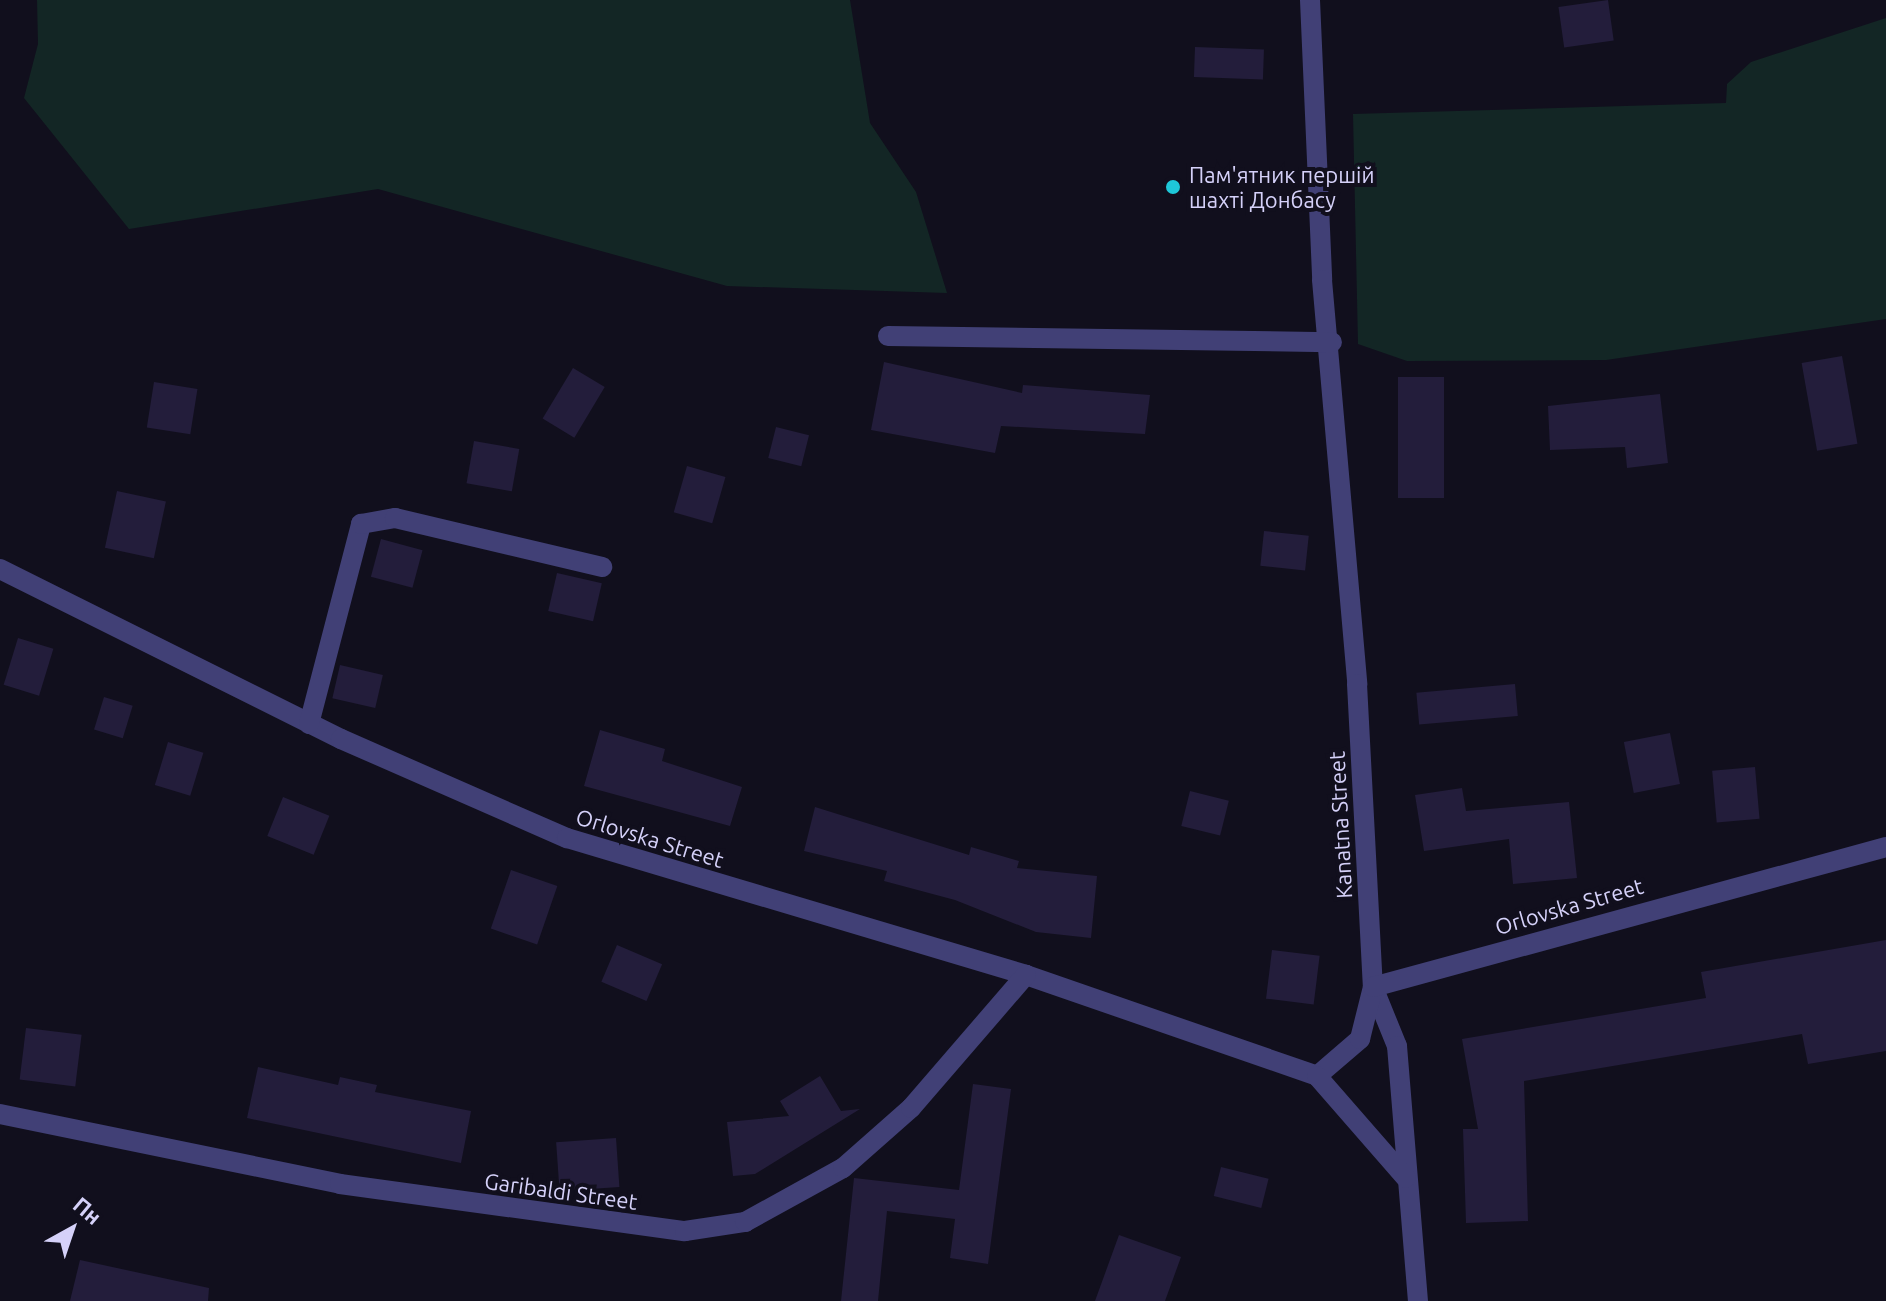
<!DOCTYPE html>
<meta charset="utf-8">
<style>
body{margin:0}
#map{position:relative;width:1886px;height:1301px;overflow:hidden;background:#110f1d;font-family:Ubuntu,sans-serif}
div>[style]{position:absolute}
.green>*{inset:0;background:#132625}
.building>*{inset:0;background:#231d3b;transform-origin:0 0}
.minor>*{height:20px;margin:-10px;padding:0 10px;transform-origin:10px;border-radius:10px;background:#414076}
.dots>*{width:22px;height:22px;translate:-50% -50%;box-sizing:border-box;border:4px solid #110f1d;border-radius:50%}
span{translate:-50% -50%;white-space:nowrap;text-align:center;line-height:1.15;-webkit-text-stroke:8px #110f1d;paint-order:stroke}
.poi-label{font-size:22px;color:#d5d1f9}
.left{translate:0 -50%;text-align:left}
.street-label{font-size:22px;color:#d5d1f9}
.north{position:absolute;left:32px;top:1189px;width:80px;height:80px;-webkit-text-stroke:6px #110f1d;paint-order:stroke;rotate:40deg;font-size:22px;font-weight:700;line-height:32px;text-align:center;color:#d5d1f9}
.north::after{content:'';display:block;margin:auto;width:28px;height:36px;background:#d5d1f9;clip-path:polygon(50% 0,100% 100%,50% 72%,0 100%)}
</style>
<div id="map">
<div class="green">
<i style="clip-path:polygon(37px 0,850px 0,870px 123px,916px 192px,947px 293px,727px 286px,378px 189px,129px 229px,24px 98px,38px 44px)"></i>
<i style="clip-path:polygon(1886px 18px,1886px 319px,1606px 360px,1407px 361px,1358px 344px,1353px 114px,1726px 103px,1727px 84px,1751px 62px)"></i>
</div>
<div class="building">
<i style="left:1608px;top:0;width:41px;height:50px;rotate:82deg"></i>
<i style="left:1195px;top:47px;width:69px;height:30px;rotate:2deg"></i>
<i style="left:1842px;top:356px;width:89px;height:41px;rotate:80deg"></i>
<i style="clip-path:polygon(884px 362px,1022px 393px,1023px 385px,1150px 395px,1145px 434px,1001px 426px,995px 453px,871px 430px)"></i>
<i style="left:573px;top:368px;width:37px;height:59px;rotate:31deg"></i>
<i style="left:1444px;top:377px;width:121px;height:46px;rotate:90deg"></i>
<i style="left:154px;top:382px;width:44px;height:46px;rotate:9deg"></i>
<i style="clip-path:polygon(1660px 394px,1668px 463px,1627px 468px,1625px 447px,1550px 450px,1548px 406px)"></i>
<i style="left:776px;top:427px;width:34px;height:32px;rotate:14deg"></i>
<i style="left:474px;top:441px;width:46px;height:43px;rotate:10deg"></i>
<i style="left:687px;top:466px;width:40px;height:48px;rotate:16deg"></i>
<i style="left:117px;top:491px;width:50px;height:58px;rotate:12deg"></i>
<i style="left:1264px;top:531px;width:45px;height:35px;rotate:6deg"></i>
<i style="left:381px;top:539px;width:43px;height:39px;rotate:15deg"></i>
<i style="left:557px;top:573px;width:46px;height:39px;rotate:13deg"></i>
<i style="left:18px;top:638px;width:37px;height:49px;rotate:17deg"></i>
<i style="left:340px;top:665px;width:44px;height:34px;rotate:13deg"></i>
<i style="left:1515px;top:684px;width:32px;height:99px;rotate:85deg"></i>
<i style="left:104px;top:697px;width:30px;height:34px;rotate:17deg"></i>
<i style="clip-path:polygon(600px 730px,665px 749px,662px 761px,742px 787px,730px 826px,584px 786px)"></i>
<i style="left:1670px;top:733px;width:52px;height:47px;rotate:79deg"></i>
<i style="left:168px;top:742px;width:37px;height:45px;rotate:17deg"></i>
<i style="left:1755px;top:767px;width:52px;height:43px;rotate:85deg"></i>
<i style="clip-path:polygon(1462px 788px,1466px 811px,1569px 802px,1577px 878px,1513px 884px,1509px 839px,1424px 851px,1415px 795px)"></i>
<i style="left:1190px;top:791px;width:40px;height:36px;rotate:14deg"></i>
<i style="left:283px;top:797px;width:50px;height:42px;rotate:22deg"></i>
<i style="clip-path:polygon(815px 807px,969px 855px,971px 847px,1019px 861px,1017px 868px,1097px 876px,1091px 938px,1036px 932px,955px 900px,884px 881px,887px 871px,804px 851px)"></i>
<i style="left:511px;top:870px;width:49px;height:62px;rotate:19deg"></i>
<i style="clip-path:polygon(1886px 940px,1886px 1051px,1808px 1064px,1802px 1034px,1524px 1081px,1528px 1221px,1466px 1223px,1463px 1129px,1478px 1129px,1462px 1039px,1706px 998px,1701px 972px)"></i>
<i style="left:617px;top:945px;width:49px;height:40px;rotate:23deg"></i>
<i style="left:1272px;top:950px;width:48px;height:49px;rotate:7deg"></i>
<i style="left:26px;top:1028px;width:56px;height:52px;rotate:7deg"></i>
<i style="clip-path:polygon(258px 1067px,338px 1085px,340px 1077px,377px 1085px,375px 1092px,471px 1111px,461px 1163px,247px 1118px)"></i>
<i style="clip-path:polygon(820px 1076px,841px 1111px,860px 1109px,755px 1174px,733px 1176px,727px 1122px,789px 1116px,780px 1101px)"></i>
<i style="clip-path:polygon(973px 1084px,1011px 1089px,988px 1264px,950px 1258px,955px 1219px,887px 1211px,878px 1301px,841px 1301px,854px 1178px,959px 1190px)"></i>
<i style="left:616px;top:1138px;width:49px;height:60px;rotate:86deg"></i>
<i style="left:1221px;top:1167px;width:49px;height:30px;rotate:14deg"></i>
<i style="clip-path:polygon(1119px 1235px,1181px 1257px,1165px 1301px,1095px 1301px)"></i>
<i style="clip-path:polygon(80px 1260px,209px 1288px,208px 1301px,70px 1301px)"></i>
</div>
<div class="minor">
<i style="left:1310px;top:0;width:280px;rotate:87.5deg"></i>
<i style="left:1322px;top:280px;width:406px;rotate:85deg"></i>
<i style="left:1357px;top:684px;width:303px;rotate:87deg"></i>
<i style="left:1373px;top:987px;width:64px;rotate:67.9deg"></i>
<i style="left:1397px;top:1046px;width:256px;rotate:85.3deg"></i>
<i style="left:888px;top:336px;width:444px;rotate:0.8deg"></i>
<i style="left:0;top:569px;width:381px;rotate:26.5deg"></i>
<i style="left:341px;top:739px;width:247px;rotate:23.7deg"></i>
<i style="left:567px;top:838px;width:479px;rotate:16.6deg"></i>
<i style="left:1026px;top:975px;width:308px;rotate:19.1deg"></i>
<i style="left:1317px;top:1076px;width:57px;rotate:-40.7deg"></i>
<i style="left:1360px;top:1039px;width:54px;rotate:-76deg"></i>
<i style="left:1373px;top:987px;width:532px;rotate:-15.26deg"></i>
<i style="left:309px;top:724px;width:207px;rotate:-75.4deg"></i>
<i style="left:361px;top:524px;width:35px;rotate:-10deg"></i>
<i style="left:395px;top:518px;width:213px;rotate:13.3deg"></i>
<i style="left:1317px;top:1076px;width:135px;rotate:48.9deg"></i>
<i style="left:0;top:1114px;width:347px;rotate:11.6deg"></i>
<i style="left:340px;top:1184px;width:348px;rotate:7.8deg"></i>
<i style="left:685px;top:1231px;width:61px;rotate:-8.5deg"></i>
<i style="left:745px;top:1222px;width:112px;rotate:-28.9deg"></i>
<i style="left:843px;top:1168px;width:91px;rotate:-41.4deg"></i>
<i style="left:911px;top:1108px;width:176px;rotate:-49.2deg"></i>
</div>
<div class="dots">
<i style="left:1173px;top:187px;background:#1ec7d8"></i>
</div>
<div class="poi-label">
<span class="left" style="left:1189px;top:187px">Пам'ятник першій<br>шахті Донбасу</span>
</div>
<div class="street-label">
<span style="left:1340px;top:825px;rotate:-93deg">Kanatna Street</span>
<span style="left:650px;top:838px;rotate:17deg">Orlovska Street</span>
<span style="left:1569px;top:906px;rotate:-16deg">Orlovska Street</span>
<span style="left:561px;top:1191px;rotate:8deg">Garibaldi Street</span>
</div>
<div class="north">Пн</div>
</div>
